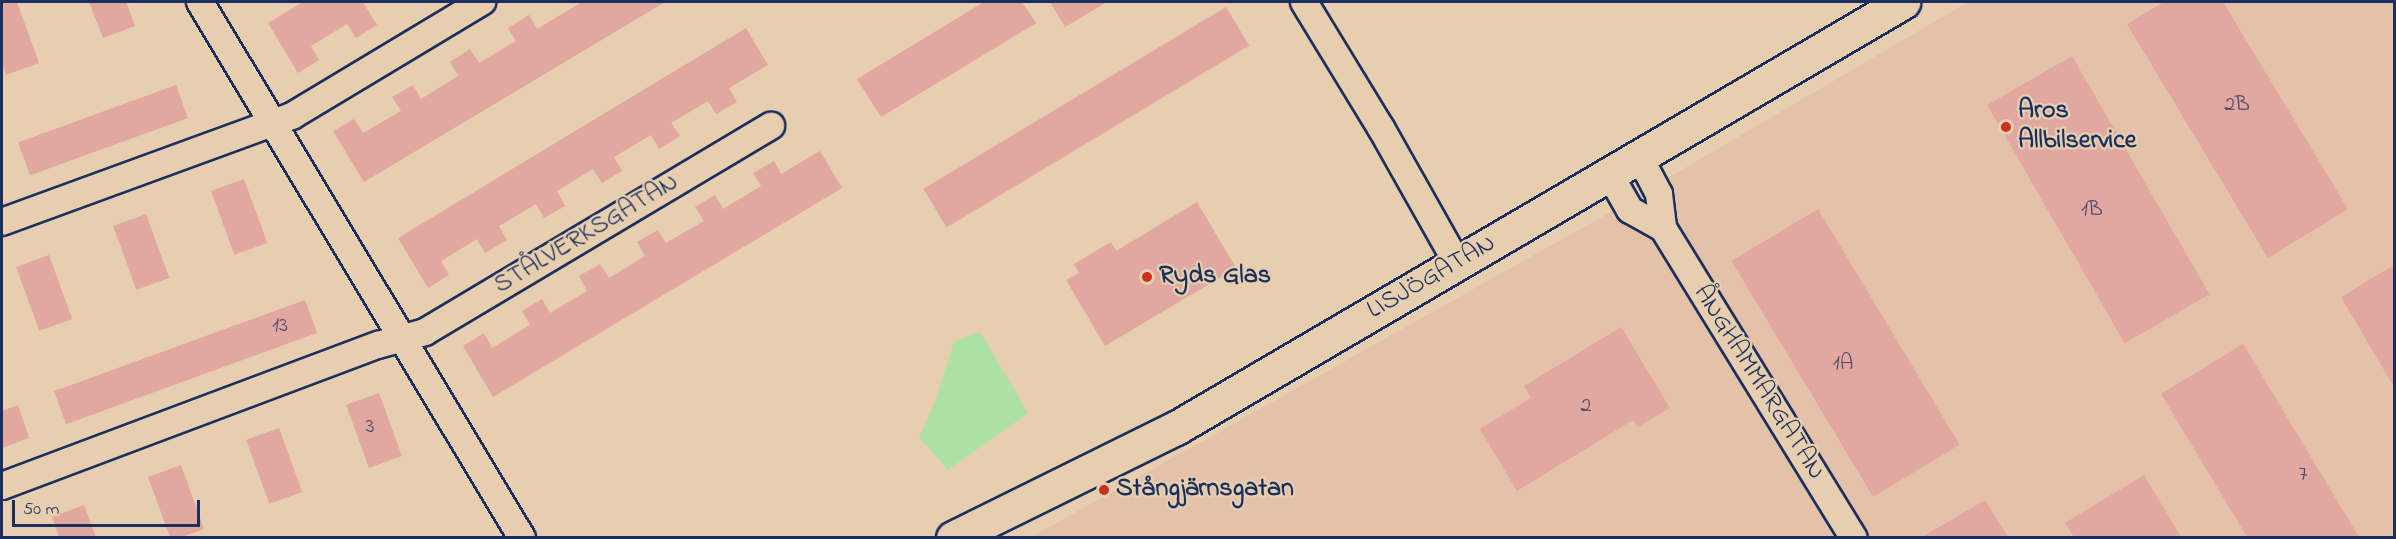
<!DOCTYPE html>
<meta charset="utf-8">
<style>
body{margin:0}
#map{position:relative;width:2396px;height:539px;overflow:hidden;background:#e6ceaf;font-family:"Indie Flower",sans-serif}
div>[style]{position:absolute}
.built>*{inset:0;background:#e4c2aa}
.green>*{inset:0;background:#ade2a4}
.building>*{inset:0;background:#e1a7a0;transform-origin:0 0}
.roads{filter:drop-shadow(2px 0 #1b2f5e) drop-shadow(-2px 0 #1b2f5e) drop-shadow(0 2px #1b2f5e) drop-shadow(0 -2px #1b2f5e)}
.street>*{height:26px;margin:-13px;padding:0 13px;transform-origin:13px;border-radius:13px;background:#e6ceaf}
.secondary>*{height:33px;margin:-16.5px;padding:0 16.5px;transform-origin:16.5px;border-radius:16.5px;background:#e6ceaf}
.dots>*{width:16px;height:16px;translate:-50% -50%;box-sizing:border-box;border:3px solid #e6ceaf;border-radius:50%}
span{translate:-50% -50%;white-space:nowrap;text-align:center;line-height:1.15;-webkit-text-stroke:4.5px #e6ceaf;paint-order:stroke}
.number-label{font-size:22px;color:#4c4d6e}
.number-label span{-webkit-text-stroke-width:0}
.poi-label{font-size:26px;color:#1b2f5e;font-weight:700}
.left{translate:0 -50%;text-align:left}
.street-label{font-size:26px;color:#1b2f5e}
.frame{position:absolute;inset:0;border:3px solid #1b2f5e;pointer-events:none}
.scale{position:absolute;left:12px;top:500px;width:188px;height:27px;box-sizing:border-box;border:3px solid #1b2f5e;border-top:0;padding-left:8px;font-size:18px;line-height:21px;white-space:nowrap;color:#1b2f5e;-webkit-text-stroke:4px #e6ceaf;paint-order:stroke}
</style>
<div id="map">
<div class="built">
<i style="clip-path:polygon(1968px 2px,2394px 2px,2394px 537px,1030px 538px,1600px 218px)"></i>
</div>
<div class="green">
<i style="clip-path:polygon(980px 332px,1028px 413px,948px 470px,919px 437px,935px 402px,954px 341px)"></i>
</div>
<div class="building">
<i style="clip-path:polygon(2px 2px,17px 2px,39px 63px,6px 75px,2px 62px)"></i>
<i style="clip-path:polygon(89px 2px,126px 2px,135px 26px,103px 38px)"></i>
<i style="clip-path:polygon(303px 2px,363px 2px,377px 25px,356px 38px,347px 24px,311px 46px,319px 60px,298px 73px,268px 23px)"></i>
<i style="clip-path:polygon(582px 2px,665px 2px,364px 182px,333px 131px,354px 119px,363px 133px,401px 111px,392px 97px,413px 85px,421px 99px,458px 76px,450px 62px,470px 49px,479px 63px,516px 41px,508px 28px,529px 15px,537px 29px)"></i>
<i style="clip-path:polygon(984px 2px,1022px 2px,1036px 23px,881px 117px,857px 79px)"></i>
<i style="clip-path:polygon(1050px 2px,1107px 2px,1065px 27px)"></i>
<i style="clip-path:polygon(2164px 2px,2223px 2px,2348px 209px,2268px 258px,2127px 24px)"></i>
<i style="left:1226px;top:7px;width:45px;height:353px;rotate:59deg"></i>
<i style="clip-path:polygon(746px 28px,768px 65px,729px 88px,737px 102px,716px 114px,708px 101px,671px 123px,680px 136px,659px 149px,651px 135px,614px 157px,622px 171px,602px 183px,593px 169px,557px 191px,565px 206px,544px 218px,536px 204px,499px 226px,507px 240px,485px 253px,477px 239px,441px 261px,449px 275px,428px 288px,398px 238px)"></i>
<i style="left:2072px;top:56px;width:275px;height:98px;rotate:60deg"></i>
<i style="left:176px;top:85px;width:35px;height:168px;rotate:70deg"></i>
<i style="clip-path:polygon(820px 151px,842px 188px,493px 397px,463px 346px,484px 333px,492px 348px,530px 325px,522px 311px,542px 299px,550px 313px,587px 291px,579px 276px,600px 264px,609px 278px,645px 256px,637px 242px,658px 230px,666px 243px,704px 221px,695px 207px,715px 195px,723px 209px,761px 186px,753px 173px,774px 161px,781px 174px)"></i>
<i style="left:244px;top:179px;width:68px;height:35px;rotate:70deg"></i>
<i style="clip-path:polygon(1197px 202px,1236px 268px,1105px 346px,1066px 280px,1079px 273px,1074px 264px,1111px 242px,1116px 251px)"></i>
<i style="left:1818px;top:209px;width:275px;height:101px;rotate:59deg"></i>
<i style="left:146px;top:214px;width:68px;height:35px;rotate:70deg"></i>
<i style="left:49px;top:255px;width:68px;height:35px;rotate:70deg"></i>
<i style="clip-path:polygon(2394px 265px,2394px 387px,2341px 297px)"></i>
<i style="left:305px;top:300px;width:35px;height:267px;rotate:70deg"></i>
<i style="clip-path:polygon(1621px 327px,1670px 408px,1638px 427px,1633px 420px,1517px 491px,1480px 429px,1531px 398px,1524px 386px)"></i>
<i style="clip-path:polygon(2243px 344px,2359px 537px,2247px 537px,2161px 394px)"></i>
<i style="left:379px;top:393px;width:67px;height:35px;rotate:70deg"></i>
<i style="clip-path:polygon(18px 405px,29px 438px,2px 448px,2px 411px)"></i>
<i style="left:279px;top:428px;width:68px;height:35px;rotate:70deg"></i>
<i style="clip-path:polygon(181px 465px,204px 529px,181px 537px,170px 537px,148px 477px)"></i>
<i style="clip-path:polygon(2144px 475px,2181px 537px,2074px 537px,2065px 523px)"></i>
<i style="clip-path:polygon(1985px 500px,2008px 537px,1922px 537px)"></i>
<i style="clip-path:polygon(84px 505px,96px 537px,59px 537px,52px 517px)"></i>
</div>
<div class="roads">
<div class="street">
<i style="left:200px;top:2px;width:625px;rotate:59deg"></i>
<i style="left:1304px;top:2px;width:148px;rotate:58.6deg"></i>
<i style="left:1381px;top:128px;width:155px;rotate:60.6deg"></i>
<i style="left:1640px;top:158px;width:41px;rotate:62.2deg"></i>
<i style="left:1659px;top:194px;width:34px;rotate:83deg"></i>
<i style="left:1663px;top:228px;width:364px;rotate:58.4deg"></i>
<i style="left:1610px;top:175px;width:40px;rotate:60.3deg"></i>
<i style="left:1630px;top:210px;width:38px;rotate:29deg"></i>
<i style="left:2px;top:222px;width:309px;rotate:-20.1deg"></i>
<i style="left:292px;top:116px;width:222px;rotate:-31deg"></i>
<i style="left:2px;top:486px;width:402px;rotate:-20.6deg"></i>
<i style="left:378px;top:345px;width:49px;rotate:-15.5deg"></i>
<i style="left:425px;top:332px;width:403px;rotate:-30.8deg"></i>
</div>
<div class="secondary">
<i style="left:953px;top:538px;width:249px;rotate:-26.3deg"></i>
<i style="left:1176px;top:428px;width:843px;rotate:-30.37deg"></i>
</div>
</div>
<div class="dots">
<i style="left:2006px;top:127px;background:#c8321e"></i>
<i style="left:1147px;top:277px;background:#c8321e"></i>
<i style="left:1104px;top:490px;background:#c8321e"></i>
</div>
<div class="number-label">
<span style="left:2237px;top:106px">2B</span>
<span style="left:2092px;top:211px">1B</span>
<span style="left:280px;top:327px">13</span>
<span style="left:1843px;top:365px">1A</span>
<span style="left:1586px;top:407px">2</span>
<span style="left:370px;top:428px">3</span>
<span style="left:2303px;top:476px">7</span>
</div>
<div class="poi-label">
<span class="left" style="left:2018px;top:127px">Aros<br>Allbilservice</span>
<span class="left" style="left:1159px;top:277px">Ryds Glas</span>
<span class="left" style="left:1116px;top:490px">Stångjärnsgatan</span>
</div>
<div class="street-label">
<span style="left:587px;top:235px;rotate:-31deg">STÅLVERKSGATAN</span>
<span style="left:1432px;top:278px;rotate:-30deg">LISJÖGATAN</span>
<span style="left:1758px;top:383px;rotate:58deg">ÅNGHAMMARGATAN</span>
</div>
<div class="frame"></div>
<div class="scale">50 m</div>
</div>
